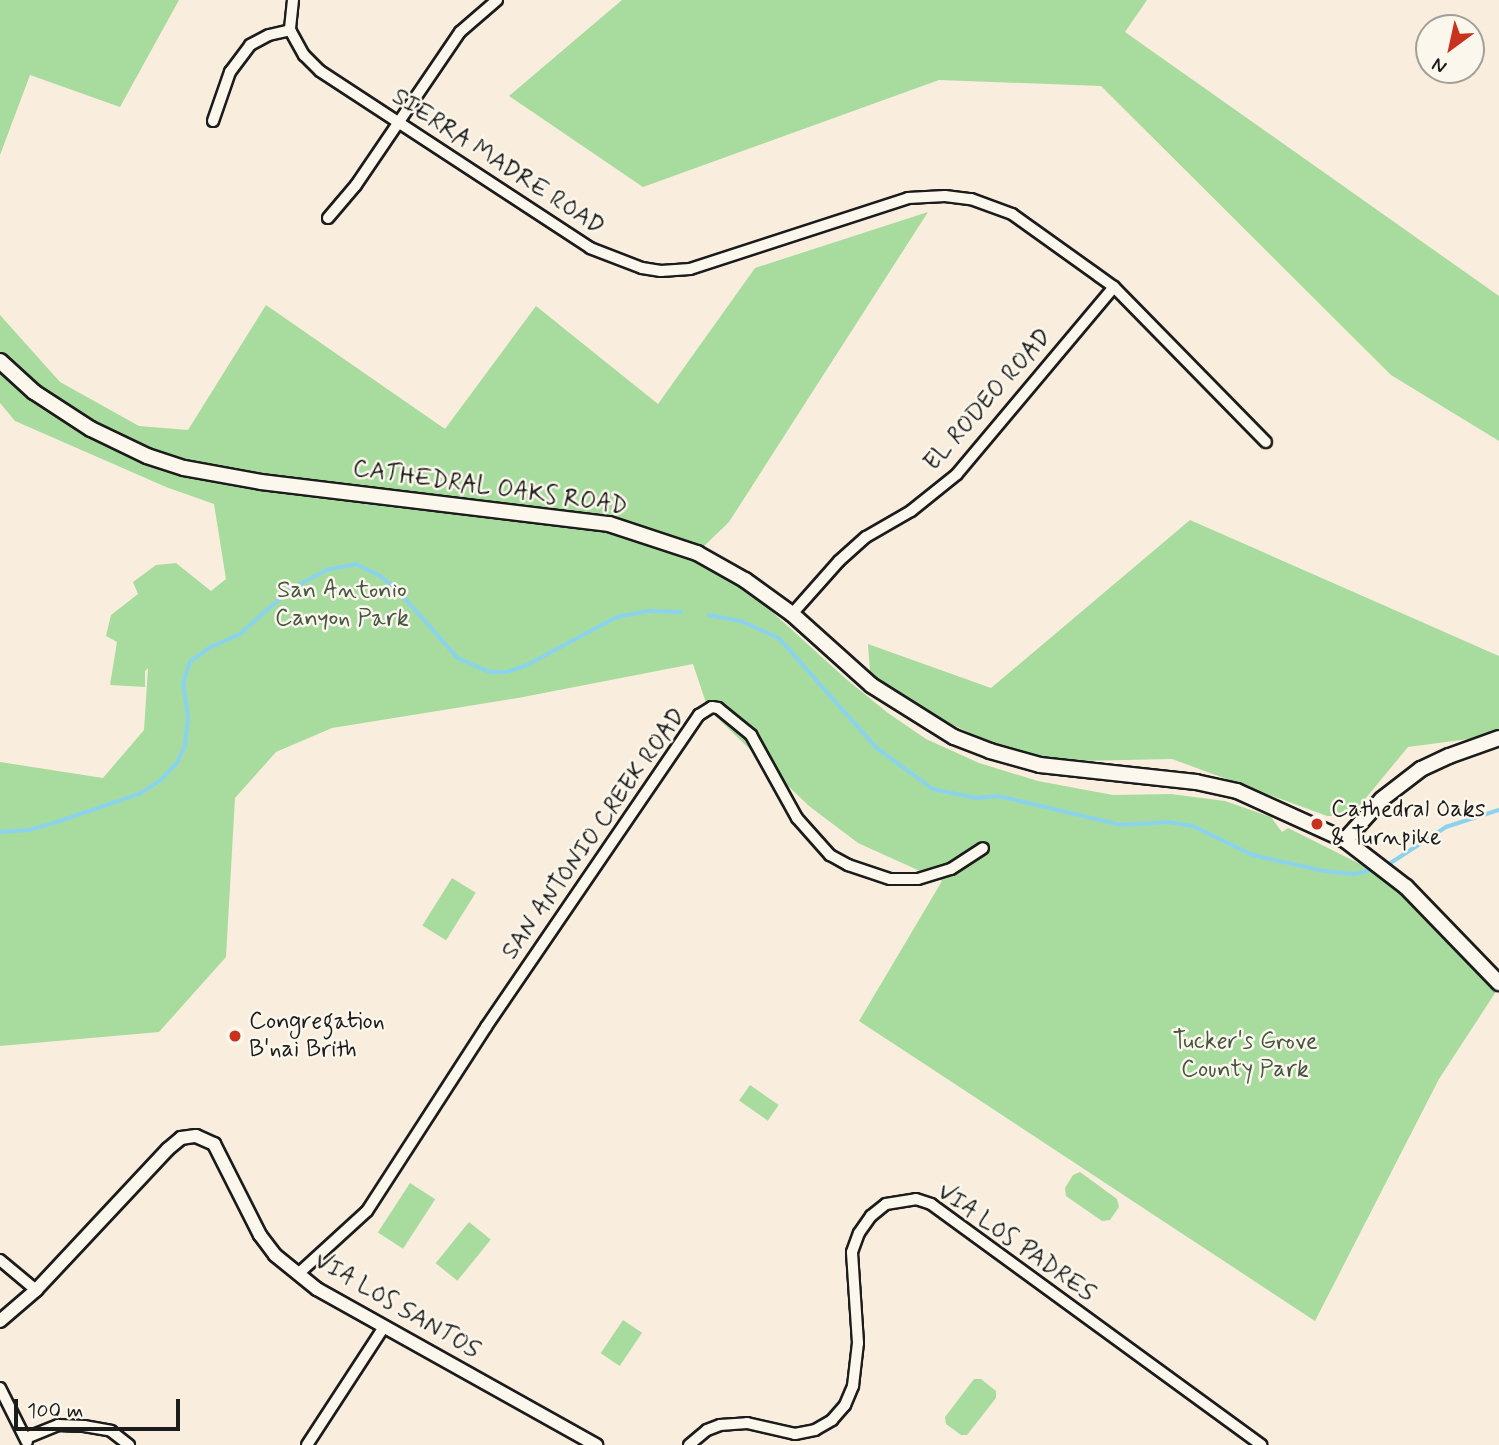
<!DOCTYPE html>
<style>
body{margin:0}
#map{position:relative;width:1499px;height:1445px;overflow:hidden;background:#f9eddd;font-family:Mynerve,sans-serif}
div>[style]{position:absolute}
.green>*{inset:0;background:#a8dc9e;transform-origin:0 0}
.stream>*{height:3.5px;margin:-1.75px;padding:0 1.75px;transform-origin:1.75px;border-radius:1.75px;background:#8bd3ed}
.roads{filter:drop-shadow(2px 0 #1c1c1c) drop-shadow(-2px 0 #1c1c1c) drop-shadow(0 2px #1c1c1c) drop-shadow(0 -2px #1c1c1c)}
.minor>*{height:10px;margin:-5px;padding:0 5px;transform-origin:5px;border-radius:5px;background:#fbf7ec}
.tertiary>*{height:12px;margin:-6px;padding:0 6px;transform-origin:6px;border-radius:6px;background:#fbf7ec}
.secondary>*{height:14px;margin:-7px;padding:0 7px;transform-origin:7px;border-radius:7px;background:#fbf7ec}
.dots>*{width:19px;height:19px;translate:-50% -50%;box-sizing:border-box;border:4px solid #fbf7ec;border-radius:50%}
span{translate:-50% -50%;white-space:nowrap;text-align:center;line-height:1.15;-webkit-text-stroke:5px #fbf7ec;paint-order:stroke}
.street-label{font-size:24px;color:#1c1c1c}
.park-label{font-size:24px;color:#465643}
.poi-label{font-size:24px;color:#1c1c1c}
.left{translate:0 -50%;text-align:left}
.north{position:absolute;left:1415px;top:14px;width:70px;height:70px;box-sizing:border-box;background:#fbf7ec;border:2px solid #a29f99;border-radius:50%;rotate:213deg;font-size:19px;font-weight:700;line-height:28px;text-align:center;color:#1c1c1c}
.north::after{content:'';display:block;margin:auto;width:24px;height:32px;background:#c8321e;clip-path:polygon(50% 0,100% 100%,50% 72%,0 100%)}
.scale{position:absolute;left:14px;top:1399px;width:166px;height:32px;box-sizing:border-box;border:4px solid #1c1c1c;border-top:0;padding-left:9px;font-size:21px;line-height:24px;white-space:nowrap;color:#1c1c1c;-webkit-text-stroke:5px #fbf7ec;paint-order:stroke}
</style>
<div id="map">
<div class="green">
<i style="clip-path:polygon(0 0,179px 0,120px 107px,30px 75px,0 155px)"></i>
<i style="clip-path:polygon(622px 0,1147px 0,1125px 32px,1499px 296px,1499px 441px,1391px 375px,1101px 86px,939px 80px,643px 187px,509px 96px)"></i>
<i style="clip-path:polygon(928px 212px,729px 522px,700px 550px,746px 575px,760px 601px,846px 679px,888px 713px,926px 739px,979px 763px,1038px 781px,1113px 795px,1171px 794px,1225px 801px,1271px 817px,1282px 832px,1288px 828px,1386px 877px,1497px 990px,1439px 1079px,1315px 1321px,859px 1021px,942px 881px,858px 843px,809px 806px,708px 709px,693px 664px,518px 698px,332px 728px,276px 752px,235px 798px,226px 957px,159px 1032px,0 1046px,0 762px,103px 778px,144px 730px,148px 668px,145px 671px,145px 687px,110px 685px,117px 642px,106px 636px,111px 615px,138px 594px,133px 582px,156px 565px,176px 563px,211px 591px,226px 579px,214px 504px,166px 487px,15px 421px,0 403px,0 315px,60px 382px,139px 426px,188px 430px,266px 305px,445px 429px,536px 306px,658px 404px,755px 268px)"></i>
<i style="clip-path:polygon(1190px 520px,1499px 656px,1499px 735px,1408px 747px,1351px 816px,1327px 816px,1172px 759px,1030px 762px,871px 685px,868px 644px,991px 688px)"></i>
<i style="left:452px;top:878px;width:28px;height:56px;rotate:32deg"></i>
<i style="left:750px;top:1085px;width:35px;height:19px;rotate:35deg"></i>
<i style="clip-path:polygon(1080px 1172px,1117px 1199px,1119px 1207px,1110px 1220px,1102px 1221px,1066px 1196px,1065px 1188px,1073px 1175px)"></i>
<i style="left:410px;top:1183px;width:30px;height:59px;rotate:33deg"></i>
<i style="left:469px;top:1222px;width:28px;height:53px;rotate:39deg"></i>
<i style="left:623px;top:1320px;width:23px;height:40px;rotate:34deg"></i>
<i style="clip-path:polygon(974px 1379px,981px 1379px,996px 1391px,996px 1398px,967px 1435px,961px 1435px,946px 1424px,945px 1417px)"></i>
</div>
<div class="stream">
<i style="left:709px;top:615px;width:33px;rotate:11deg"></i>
<i style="left:741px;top:621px;width:42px;rotate:24.1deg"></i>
<i style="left:779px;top:638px;width:147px;rotate:48.3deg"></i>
<i style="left:877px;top:748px;width:69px;rotate:36.2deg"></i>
<i style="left:933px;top:789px;width:44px;rotate:11.8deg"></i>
<i style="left:976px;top:798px;width:23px;rotate:-5deg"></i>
<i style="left:999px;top:796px;width:126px;rotate:13.3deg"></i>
<i style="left:1122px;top:825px;width:46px;rotate:-3.7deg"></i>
<i style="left:1168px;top:822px;width:25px;rotate:9deg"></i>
<i style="left:1193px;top:826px;width:67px;rotate:25.8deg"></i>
<i style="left:1253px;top:855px;width:73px;rotate:12.7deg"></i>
<i style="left:1324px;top:871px;width:31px;rotate:6deg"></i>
<i style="left:1355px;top:874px;width:21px;rotate:-14deg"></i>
<i style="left:0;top:832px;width:29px;rotate:-4deg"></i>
<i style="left:29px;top:830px;width:29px;rotate:-16deg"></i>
<i style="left:57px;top:822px;width:87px;rotate:-18.9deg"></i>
<i style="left:139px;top:794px;width:26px;rotate:-32deg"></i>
<i style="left:161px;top:780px;width:23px;rotate:-47deg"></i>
<i style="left:177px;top:763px;width:19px;rotate:-65deg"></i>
<i style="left:185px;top:746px;width:28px;rotate:-84deg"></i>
<i style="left:188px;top:718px;width:35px;rotate:-98deg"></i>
<i style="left:183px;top:683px;width:22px;rotate:-72deg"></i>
<i style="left:190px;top:662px;width:26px;rotate:-36deg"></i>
<i style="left:211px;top:647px;width:32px;rotate:-24deg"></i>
<i style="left:240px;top:634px;width:68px;rotate:-41.4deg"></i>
<i style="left:291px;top:589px;width:40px;rotate:-28deg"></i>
<i style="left:326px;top:570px;width:31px;rotate:-11deg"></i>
<i style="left:356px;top:564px;width:25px;rotate:26deg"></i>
<i style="left:379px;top:575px;width:20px;rotate:37deg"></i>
<i style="left:395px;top:587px;width:95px;rotate:48.4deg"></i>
<i style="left:458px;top:658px;width:34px;rotate:24deg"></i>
<i style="left:489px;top:672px;width:18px"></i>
<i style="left:507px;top:672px;width:21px;rotate:-19deg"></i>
<i style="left:527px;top:665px;width:102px;rotate:-28.1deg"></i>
<i style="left:617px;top:617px;width:33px;rotate:-11deg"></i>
<i style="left:649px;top:611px;width:32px;rotate:2deg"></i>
<i style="left:1386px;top:866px;width:72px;rotate:-33deg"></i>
<i style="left:1446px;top:827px;width:56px;rotate:-17.8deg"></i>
</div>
<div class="roads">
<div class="minor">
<i style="left:293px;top:0;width:30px;rotate:96deg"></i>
<i style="left:290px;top:30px;width:29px;rotate:61deg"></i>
<i style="left:304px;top:55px;width:23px;rotate:45deg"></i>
<i style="left:320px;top:71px;width:323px;rotate:33.2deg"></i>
<i style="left:590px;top:248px;width:56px;rotate:21deg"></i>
<i style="left:642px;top:268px;width:19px;rotate:9deg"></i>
<i style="left:661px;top:271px;width:29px;rotate:-4deg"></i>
<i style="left:690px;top:269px;width:229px;rotate:-18deg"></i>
<i style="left:908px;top:198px;width:37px;rotate:-3deg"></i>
<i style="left:945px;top:196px;width:26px;rotate:7deg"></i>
<i style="left:971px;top:199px;width:44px;rotate:20.1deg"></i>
<i style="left:1012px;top:214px;width:125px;rotate:35.6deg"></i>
<i style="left:1114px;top:287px;width:217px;rotate:45.6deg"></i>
<i style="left:213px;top:121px;width:52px;rotate:-70.9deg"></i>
<i style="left:230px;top:72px;width:34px;rotate:-53deg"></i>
<i style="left:250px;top:45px;width:21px;rotate:-28deg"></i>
<i style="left:269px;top:35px;width:22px;rotate:-13deg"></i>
<i style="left:328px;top:218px;width:43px;rotate:-49.7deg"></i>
<i style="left:356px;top:185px;width:185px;rotate:-55.8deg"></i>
<i style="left:460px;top:32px;width:49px;rotate:-40.9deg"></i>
<i style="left:792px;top:614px;width:71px;rotate:-48.4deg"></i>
<i style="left:839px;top:561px;width:36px;rotate:-42deg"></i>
<i style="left:866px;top:537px;width:52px;rotate:-30deg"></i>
<i style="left:911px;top:511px;width:59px;rotate:-38.8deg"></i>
<i style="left:957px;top:474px;width:244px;rotate:-50deg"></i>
<i style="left:0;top:1260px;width:47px;rotate:39.8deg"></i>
<i style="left:298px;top:1274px;width:93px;rotate:-42.4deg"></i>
<i style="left:367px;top:1211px;width:219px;rotate:-57.1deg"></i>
<i style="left:486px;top:1027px;width:378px;rotate:-55.7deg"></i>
<i style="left:699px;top:715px;width:15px;rotate:-32deg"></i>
<i style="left:712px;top:707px;width:6px;rotate:9deg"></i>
<i style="left:718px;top:708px;width:43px;rotate:39.3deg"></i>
<i style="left:751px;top:735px;width:95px;rotate:61deg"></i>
<i style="left:797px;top:818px;width:50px;rotate:48.3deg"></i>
<i style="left:830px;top:855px;width:21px;rotate:29deg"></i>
<i style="left:848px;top:865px;width:44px;rotate:18.4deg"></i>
<i style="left:890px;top:879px;width:28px"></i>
<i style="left:918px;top:879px;width:34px;rotate:-17deg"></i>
<i style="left:951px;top:869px;width:38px;rotate:-33deg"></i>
<i style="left:0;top:1388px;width:60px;rotate:63.4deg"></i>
<i style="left:26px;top:1438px;width:35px;rotate:-22deg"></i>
<i style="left:58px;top:1425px;width:26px;rotate:2deg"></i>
<i style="left:84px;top:1426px;width:27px;rotate:10deg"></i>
<i style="left:111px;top:1431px;width:23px;rotate:38deg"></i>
<i style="left:307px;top:1445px;width:141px;rotate:-56.9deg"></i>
<i style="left:689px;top:1445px;width:23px;rotate:-40deg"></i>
<i style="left:707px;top:1430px;width:14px;rotate:-21deg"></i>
<i style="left:720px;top:1425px;width:27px;rotate:-4deg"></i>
<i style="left:747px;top:1423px;width:49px;rotate:12.9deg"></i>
<i style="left:795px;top:1434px;width:20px;rotate:-11deg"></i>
<i style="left:815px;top:1430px;width:20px;rotate:-30deg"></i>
<i style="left:832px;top:1420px;width:20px;rotate:-49deg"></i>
<i style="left:845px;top:1405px;width:21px;rotate:-67deg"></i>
<i style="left:853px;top:1386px;width:43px;rotate:-83.4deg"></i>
<i style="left:858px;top:1343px;width:91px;rotate:-93.8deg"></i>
<i style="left:852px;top:1252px;width:20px;rotate:-70deg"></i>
<i style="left:859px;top:1233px;width:21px;rotate:-55deg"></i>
<i style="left:871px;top:1216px;width:19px;rotate:-39deg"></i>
<i style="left:886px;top:1204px;width:30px;rotate:-9deg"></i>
<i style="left:916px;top:1199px;width:16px;rotate:18deg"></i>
<i style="left:931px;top:1204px;width:409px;rotate:36.1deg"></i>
</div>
<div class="tertiary">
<i style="left:0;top:1321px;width:48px;rotate:-40.7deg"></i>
<i style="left:36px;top:1290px;width:193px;rotate:-46.9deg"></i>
<i style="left:168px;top:1149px;width:17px;rotate:-40deg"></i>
<i style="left:181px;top:1138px;width:15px;rotate:-8deg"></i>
<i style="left:196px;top:1136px;width:20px;rotate:24deg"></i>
<i style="left:214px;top:1144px;width:102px;rotate:63.2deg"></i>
<i style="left:260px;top:1235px;width:25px;rotate:53deg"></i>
<i style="left:275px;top:1255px;width:54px;rotate:39deg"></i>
<i style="left:317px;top:1289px;width:320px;rotate:29.2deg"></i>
</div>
<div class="secondary">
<i style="left:0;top:361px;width:46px;rotate:42.4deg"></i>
<i style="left:34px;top:392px;width:68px;rotate:33deg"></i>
<i style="left:91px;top:429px;width:62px;rotate:25.7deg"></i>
<i style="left:147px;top:456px;width:39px;rotate:18deg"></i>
<i style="left:184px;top:468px;width:78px;rotate:10.3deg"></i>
<i style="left:261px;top:482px;width:351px;rotate:6.9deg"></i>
<i style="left:609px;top:524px;width:93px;rotate:18.2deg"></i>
<i style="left:697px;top:553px;width:55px;rotate:29.4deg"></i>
<i style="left:745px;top:580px;width:58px;rotate:35.9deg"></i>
<i style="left:792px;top:614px;width:106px;rotate:41.9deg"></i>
<i style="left:871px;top:685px;width:98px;rotate:32.1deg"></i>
<i style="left:954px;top:737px;width:39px;rotate:21deg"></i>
<i style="left:990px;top:751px;width:52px;rotate:15.6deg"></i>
<i style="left:1040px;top:765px;width:157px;rotate:6.2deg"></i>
<i style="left:1196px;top:782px;width:42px;rotate:12.4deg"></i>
<i style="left:1237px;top:791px;width:119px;rotate:24.4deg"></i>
<i style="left:1345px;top:840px;width:77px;rotate:37.6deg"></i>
<i style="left:1406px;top:887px;width:134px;rotate:45.9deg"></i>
<i style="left:1345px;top:840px;width:55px;rotate:-47.9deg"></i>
<i style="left:1382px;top:799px;width:49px;rotate:-37.6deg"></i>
<i style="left:1421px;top:769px;width:31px;rotate:-25deg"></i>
<i style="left:1449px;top:756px;width:53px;rotate:-19.8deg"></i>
</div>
</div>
<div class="dots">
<i style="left:1317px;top:824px;background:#c8321e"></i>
<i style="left:235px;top:1036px;background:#c8321e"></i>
</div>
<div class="street-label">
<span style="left:498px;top:162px;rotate:33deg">SIERRA MADRE ROAD</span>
<span style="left:988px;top:400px;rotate:-49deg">EL RODEO ROAD</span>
<span style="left:490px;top:488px;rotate:8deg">CATHEDRAL OAKS ROAD</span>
<span style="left:594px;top:834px;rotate:-55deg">SAN ANTONIO CREEK ROAD</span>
<span style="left:1016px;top:1243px;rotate:35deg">VIA LOS PADRES</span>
<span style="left:397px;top:1306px;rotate:30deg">VIA LOS SANTOS</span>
</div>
<div class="park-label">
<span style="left:342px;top:605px">San Antonio<br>Canyon Park</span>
<span style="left:1245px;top:1056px">Tucker's Grove<br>County Park</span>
</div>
<div class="poi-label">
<span class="left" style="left:1331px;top:824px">Cathedral Oaks<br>&amp; Turnpike</span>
<span class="left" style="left:249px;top:1036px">Congregation<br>B'nai Brith</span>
</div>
<div class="north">N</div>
<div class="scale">100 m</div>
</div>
